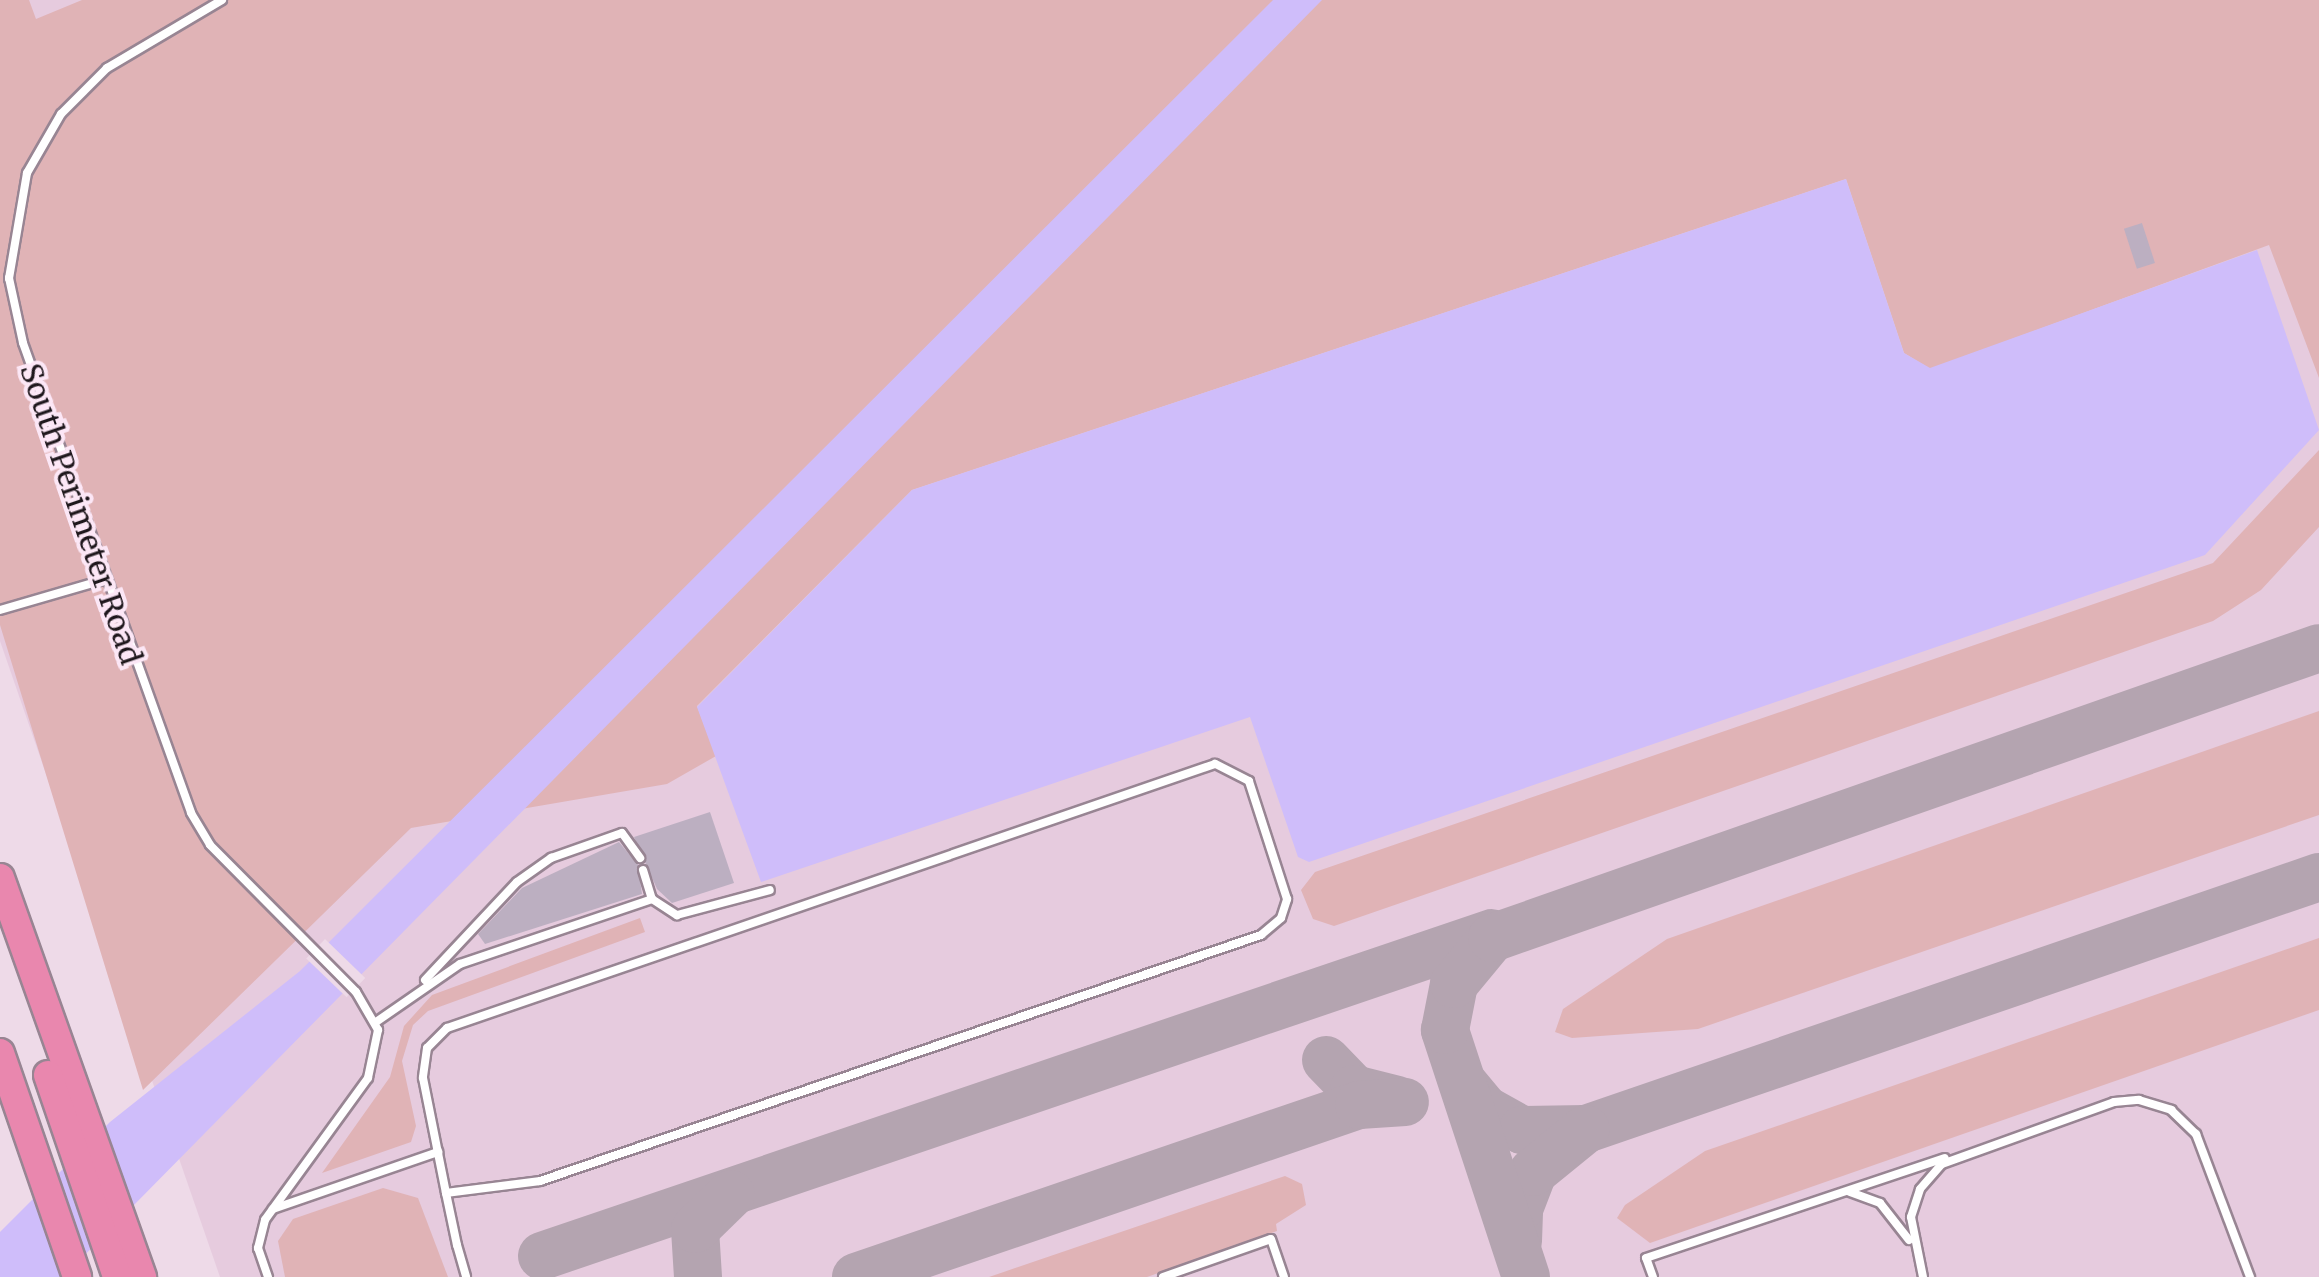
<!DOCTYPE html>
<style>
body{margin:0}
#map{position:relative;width:2319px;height:1277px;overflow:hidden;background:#eedae8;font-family:Merriweather,serif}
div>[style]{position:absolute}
.built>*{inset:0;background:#e6cbde}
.green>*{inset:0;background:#e0b3b6}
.water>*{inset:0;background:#cfbdfa}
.pier>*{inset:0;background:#eedae8;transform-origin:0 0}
.taxiway>*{height:48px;margin:-24px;padding:0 24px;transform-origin:24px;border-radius:24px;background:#b4a4b0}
.building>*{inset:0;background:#bcafc1;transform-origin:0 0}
.roads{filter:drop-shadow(2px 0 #988593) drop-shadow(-2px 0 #988593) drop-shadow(0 2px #988593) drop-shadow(0 -2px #988593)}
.lane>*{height:8px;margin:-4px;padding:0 4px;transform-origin:4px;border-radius:4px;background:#fff}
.highway>*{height:28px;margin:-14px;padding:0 14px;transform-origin:14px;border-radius:14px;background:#e987ae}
span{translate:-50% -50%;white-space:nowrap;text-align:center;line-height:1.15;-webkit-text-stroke:8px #fce7f6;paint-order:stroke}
.street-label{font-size:30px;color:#1e171c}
</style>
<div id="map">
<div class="built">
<i style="clip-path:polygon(0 0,2319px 0,2319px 1277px,220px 1277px,0 641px)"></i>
</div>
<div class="green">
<i style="clip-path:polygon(0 0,29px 0,36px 19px,82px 0,2319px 0,2319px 378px,2269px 245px,1930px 369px,1904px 353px,1846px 179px,912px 490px,697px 706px,716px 756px,667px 784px,411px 828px,143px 1090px,0 625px)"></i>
<i style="clip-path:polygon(2319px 450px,2319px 527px,2261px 590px,2213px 621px,1334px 926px,1313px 919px,1301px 890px,1315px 872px,2213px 563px)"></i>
<i style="clip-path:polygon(2319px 711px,2319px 815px,1698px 1029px,1572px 1038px,1555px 1032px,1563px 1009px,1667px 939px)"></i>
<i style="clip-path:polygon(640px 918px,645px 932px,428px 1011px,413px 1025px,402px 1061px,416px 1126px,411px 1142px,322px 1173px,390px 1077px,404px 1026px,432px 995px)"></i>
<i style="clip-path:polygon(2319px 938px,2319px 1010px,1650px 1243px,1617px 1218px,1625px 1205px,1705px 1151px)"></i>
<i style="clip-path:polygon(1285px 1176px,1302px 1184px,1306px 1205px,1276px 1224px,1277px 1231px,1147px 1277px,989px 1277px)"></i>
<i style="clip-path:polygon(383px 1188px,418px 1198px,448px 1277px,285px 1277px,278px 1241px,293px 1219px)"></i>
</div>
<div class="water">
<i style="clip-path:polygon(1273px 0,1322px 0,63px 1277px,0 1277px,0 1232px,110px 1122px,300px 971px)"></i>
<i style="clip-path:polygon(1846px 179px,1904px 353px,1930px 368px,2257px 250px,2319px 430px,2205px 555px,1309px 862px,1298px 857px,1250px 717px,761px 882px,697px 707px,912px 490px)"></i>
</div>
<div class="pier">
<i style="left:325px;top:939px;width:56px;height:27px;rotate:44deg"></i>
</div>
<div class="taxiway">
<i style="left:1326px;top:1060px;width:40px;rotate:46deg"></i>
<i style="left:1354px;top:1089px;width:44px;rotate:14.3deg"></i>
<i style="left:1463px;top:1083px;width:35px;rotate:50deg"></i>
<i style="left:1486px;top:1110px;width:41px;rotate:29.1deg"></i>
<i style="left:1522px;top:1130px;width:64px;rotate:-0.9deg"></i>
<i style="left:1586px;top:1129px;width:775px;rotate:-18.97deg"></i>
<i style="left:1518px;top:1241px;width:32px;rotate:-88deg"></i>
<i style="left:1519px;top:1209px;width:40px;rotate:-69deg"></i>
<i style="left:1533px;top:1172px;width:68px;rotate:-39.1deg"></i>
<i style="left:542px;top:1256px;width:1003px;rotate:-18.78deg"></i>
<i style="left:698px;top:1277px;width:48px;rotate:-93.6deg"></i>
<i style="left:695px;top:1229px;width:50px;rotate:-44.2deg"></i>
<i style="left:856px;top:1277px;width:532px;rotate:-18.88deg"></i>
<i style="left:1359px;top:1105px;width:46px;rotate:-3.7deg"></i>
<i style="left:1526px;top:1277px;width:260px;rotate:-108.2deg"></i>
<i style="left:1445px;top:1030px;width:47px;rotate:-78.9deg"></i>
<i style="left:1454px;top:984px;width:60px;rotate:-50.4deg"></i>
<i style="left:1492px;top:938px;width:876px;rotate:-19.32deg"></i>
</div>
<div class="building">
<i style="left:2142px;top:223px;width:42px;height:19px;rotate:72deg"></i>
<i style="clip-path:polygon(710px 812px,734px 883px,672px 903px,657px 889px,634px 837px)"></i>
<i style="clip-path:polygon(619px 842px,638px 865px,642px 894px,485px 944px,478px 934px,522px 888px)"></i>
</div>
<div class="roads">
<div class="lane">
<i style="left:222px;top:0;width:134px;rotate:149.4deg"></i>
<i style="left:107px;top:68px;width:65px;rotate:135deg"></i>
<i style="left:61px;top:114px;width:68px;rotate:120deg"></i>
<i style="left:27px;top:173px;width:107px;rotate:99.7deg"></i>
<i style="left:9px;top:278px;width:66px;rotate:77.8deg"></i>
<i style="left:23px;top:343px;width:499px;rotate:70.3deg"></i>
<i style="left:191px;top:813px;width:37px;rotate:59deg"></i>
<i style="left:210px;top:845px;width:207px;rotate:45.2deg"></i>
<i style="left:356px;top:992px;width:44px;rotate:59.9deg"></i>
<i style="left:378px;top:1030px;width:49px;rotate:101.8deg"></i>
<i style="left:368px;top:1078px;width:175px;rotate:126deg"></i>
<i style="left:265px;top:1220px;width:29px;rotate:104deg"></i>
<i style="left:258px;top:1248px;width:31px;rotate:71deg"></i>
<i style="left:0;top:610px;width:107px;rotate:-16.2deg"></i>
<i style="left:643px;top:870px;width:30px;rotate:73deg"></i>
<i style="left:652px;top:899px;width:30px;rotate:33deg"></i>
<i style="left:677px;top:915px;width:96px;rotate:-15deg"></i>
<i style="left:425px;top:980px;width:134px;rotate:-46.8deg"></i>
<i style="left:517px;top:882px;width:42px;rotate:-35.2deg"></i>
<i style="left:551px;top:858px;width:75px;rotate:-19.4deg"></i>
<i style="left:622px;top:833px;width:31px;rotate:54deg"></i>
<i style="left:376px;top:1022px;width:102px;rotate:-34.6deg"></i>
<i style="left:460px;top:964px;width:203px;rotate:-18.7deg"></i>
<i style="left:1850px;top:1192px;width:32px;rotate:20deg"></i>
<i style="left:1880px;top:1203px;width:47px;rotate:51.9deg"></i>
<i style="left:446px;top:1193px;width:95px;rotate:-7.3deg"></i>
<i style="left:540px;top:1181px;width:762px;rotate:-18.84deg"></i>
<i style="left:1261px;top:935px;width:26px;rotate:-40deg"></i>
<i style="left:1281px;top:918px;width:20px;rotate:-72deg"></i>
<i style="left:1287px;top:899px;width:124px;rotate:-107.9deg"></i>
<i style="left:1249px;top:781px;width:38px;rotate:-153deg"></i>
<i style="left:1215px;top:764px;width:812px;rotate:161.03deg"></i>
<i style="left:447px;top:1028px;width:28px;rotate:135deg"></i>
<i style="left:427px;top:1048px;width:30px;rotate:98deg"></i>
<i style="left:423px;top:1078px;width:117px;rotate:78.7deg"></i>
<i style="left:446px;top:1193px;width:53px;rotate:78.1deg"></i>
<i style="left:457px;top:1245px;width:33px;rotate:74deg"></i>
<i style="left:273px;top:1209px;width:175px;rotate:-19.1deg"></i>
<i style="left:1163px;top:1277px;width:114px;rotate:-19.4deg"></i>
<i style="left:1271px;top:1239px;width:40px;rotate:71.1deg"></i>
<i style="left:1653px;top:1277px;width:20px;rotate:-110deg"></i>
<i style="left:1646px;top:1258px;width:315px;rotate:-18.5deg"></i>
<i style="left:1923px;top:1277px;width:61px;rotate:-101.3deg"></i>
<i style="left:1911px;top:1217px;width:29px;rotate:-72deg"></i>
<i style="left:1920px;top:1189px;width:33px;rotate:-49deg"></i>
<i style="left:1942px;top:1164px;width:183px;rotate:-19.8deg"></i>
<i style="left:2114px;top:1102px;width:25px;rotate:-5deg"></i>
<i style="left:2139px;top:1100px;width:34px;rotate:17deg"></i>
<i style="left:2171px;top:1110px;width:35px;rotate:44deg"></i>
<i style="left:2196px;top:1134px;width:153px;rotate:69.3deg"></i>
</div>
<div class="highway">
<i style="left:0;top:878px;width:424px;rotate:70.4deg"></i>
<i style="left:0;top:1053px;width:237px;rotate:71deg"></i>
<i style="left:48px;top:1075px;width:213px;rotate:71.1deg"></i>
</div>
</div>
<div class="street-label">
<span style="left:81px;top:514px;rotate:71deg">South Perimeter Road</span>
</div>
</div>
